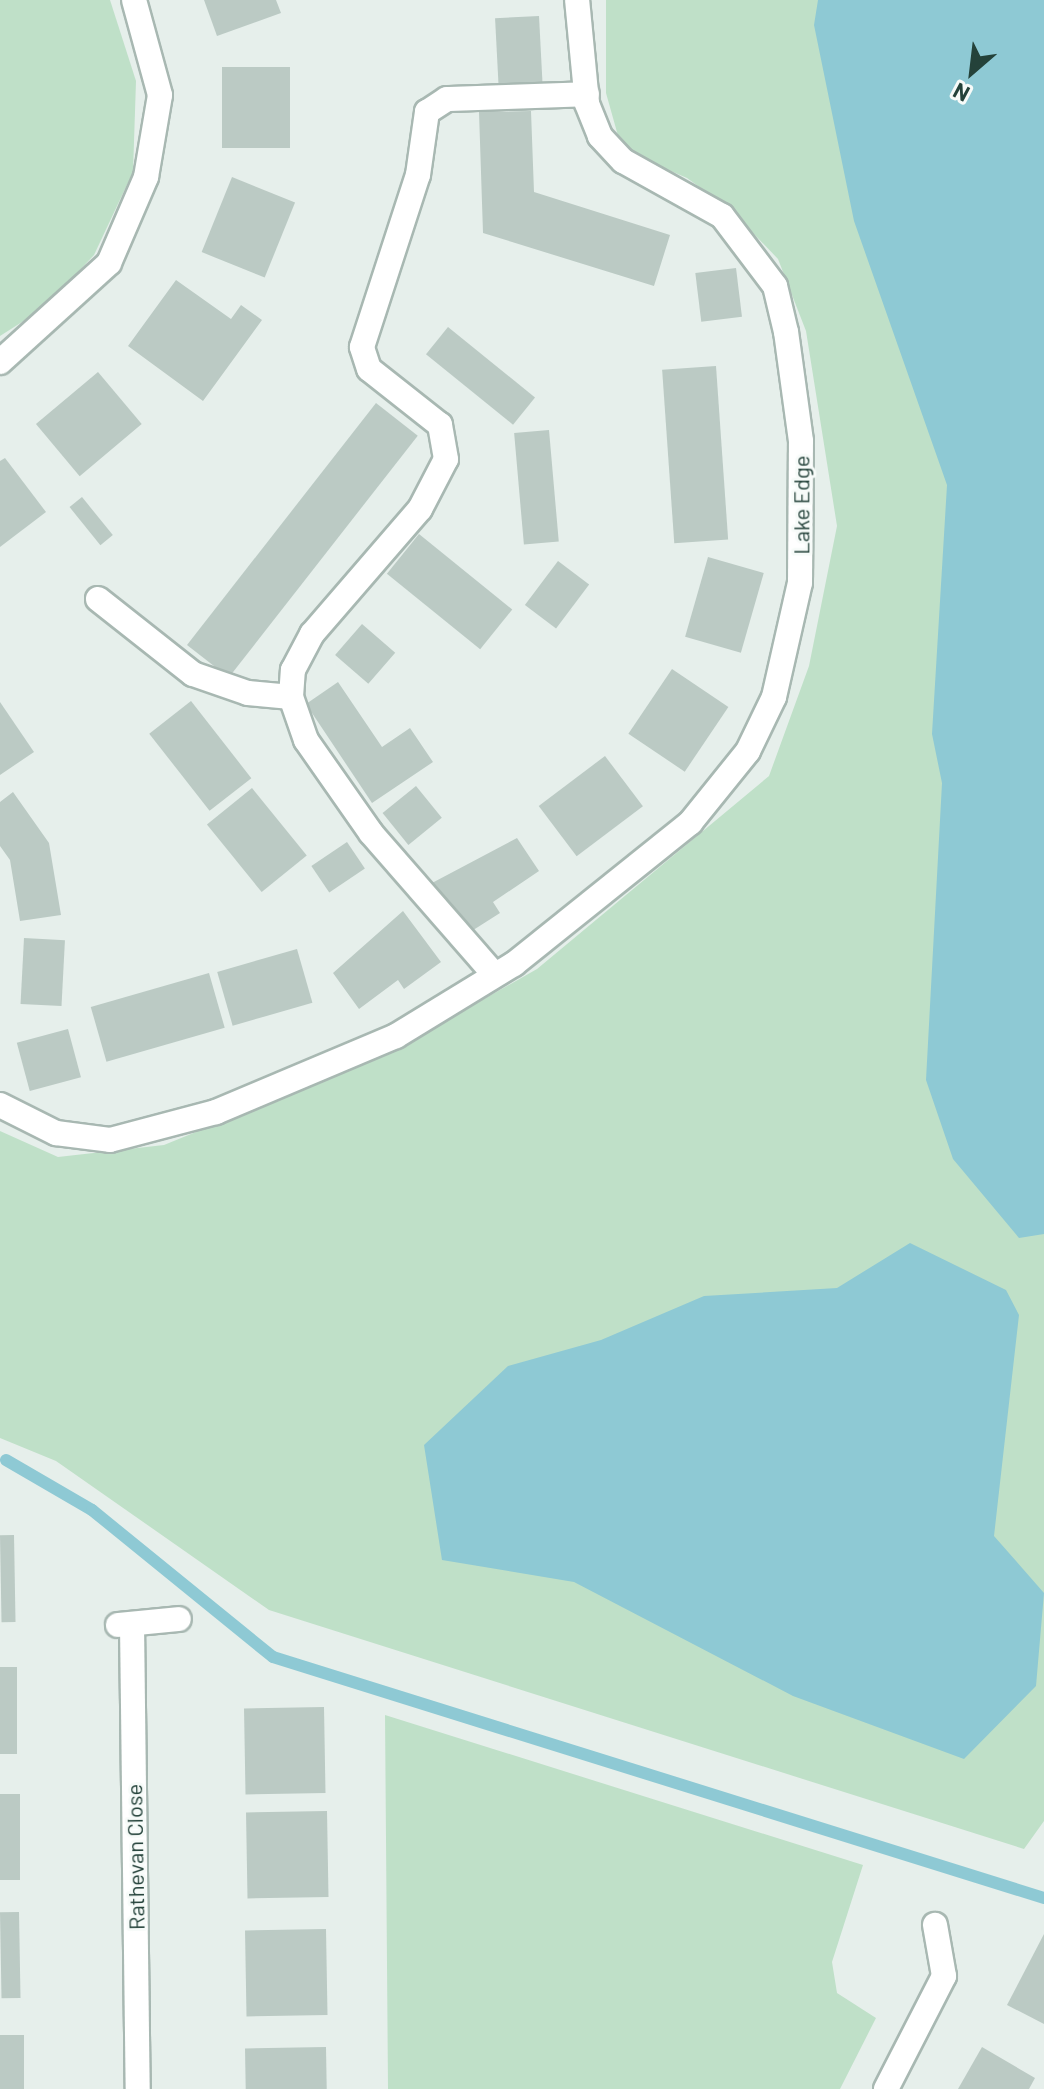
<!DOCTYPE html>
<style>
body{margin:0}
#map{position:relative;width:1044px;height:2089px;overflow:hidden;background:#e6efeb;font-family:Barlow,sans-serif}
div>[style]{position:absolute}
.green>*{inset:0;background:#bfe0c8}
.water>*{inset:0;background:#8ec9d4}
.stream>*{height:12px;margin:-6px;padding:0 6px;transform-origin:6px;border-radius:6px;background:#8ec9d4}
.building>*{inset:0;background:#bbcac4;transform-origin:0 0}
.roads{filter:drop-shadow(2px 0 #a8b8b2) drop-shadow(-2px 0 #a8b8b2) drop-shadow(0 2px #a8b8b2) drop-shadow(0 -2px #a8b8b2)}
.minor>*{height:24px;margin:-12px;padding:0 12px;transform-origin:12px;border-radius:12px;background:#fff}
span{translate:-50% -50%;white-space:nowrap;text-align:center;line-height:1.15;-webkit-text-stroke:6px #f7fbf9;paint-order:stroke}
.street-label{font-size:22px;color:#24423a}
.north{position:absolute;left:932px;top:32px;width:80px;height:80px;-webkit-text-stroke:6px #f7fbf9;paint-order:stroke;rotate:208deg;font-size:22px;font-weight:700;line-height:32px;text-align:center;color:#24423a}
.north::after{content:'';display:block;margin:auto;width:28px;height:36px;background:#24423a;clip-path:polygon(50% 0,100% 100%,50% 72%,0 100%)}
</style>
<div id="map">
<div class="green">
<i style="clip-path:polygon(0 0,110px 0,136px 81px,133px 172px,94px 255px,44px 308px,0 336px)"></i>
<i style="clip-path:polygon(606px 0,1044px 0,1044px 1821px,1024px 1849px,269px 1610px,56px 1461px,0 1438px,0 1131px,58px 1157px,164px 1145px,387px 1054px,537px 969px,769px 776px,809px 666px,837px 526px,806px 331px,778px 259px,732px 211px,687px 178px,622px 150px,606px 93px)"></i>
<i style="clip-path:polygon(385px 1715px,863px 1865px,832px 1962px,837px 1993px,876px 2018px,840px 2089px,388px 2089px)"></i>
</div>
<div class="water">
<i style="clip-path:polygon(818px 0,1044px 0,1044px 1234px,1019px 1238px,953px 1159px,926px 1080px,942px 783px,932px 734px,947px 485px,854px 221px,814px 25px)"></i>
<i style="clip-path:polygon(910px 1243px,1006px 1290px,1019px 1315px,994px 1536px,1044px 1593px,1036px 1686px,964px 1759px,793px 1696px,574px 1582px,442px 1560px,424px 1445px,508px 1366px,601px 1340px,704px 1296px,837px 1288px)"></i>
</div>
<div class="stream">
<i style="left:6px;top:1460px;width:99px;rotate:30.2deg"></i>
<i style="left:92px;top:1510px;width:233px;rotate:39.1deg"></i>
<i style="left:273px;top:1657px;width:808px;rotate:17.36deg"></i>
</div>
<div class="building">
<i style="clip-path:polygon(204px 0,276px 0,281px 13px,217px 36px)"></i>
<i style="left:539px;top:16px;width:68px;height:44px;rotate:87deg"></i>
<i style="left:222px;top:67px;width:68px;height:81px"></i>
<i style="clip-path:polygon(531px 111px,534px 192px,670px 235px,654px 286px,483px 233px,479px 112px)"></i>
<i style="left:232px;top:177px;width:68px;height:81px;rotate:22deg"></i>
<i style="left:736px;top:268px;width:49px;height:41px;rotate:83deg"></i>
<i style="clip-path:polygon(176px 280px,231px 319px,241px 305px,262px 320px,203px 401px,128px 346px)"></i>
<i style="left:448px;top:327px;width:112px;height:35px;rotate:39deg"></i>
<i style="left:716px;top:366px;width:174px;height:54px;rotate:86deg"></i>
<i style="left:98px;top:372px;width:68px;height:81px;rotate:50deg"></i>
<i style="left:376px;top:403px;width:53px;height:307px;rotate:38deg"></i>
<i style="left:549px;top:430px;width:112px;height:35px;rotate:85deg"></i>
<i style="clip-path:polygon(5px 458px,46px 512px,0 547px,0 461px)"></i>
<i style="left:82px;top:497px;width:49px;height:16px;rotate:51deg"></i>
<i style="left:419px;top:534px;width:120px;height:51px;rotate:39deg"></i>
<i style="left:708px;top:557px;width:58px;height:83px;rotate:16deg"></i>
<i style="left:558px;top:561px;width:39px;height:55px;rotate:37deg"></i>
<i style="left:362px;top:624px;width:44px;height:41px;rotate:41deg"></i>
<i style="left:672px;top:669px;width:68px;height:78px;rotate:34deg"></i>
<i style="clip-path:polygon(338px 682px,382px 747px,410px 728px,433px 762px,372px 803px,306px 704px)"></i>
<i style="left:191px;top:701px;width:98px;height:53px;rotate:52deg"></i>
<i style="clip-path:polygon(0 702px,34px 752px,0 775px)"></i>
<i style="left:605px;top:756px;width:63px;height:83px;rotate:53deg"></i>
<i style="left:416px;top:786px;width:41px;height:43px;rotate:51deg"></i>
<i style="left:252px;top:788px;width:87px;height:58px;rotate:51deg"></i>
<i style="clip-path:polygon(13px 792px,49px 843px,61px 915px,20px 921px,10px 860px,0 846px,0 802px)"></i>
<i style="clip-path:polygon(517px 838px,539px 871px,493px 902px,500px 913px,467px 934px,432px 883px)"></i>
<i style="left:347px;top:842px;width:32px;height:43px;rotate:56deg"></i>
<i style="clip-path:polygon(403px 911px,441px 962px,404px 989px,398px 980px,359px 1009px,333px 973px)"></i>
<i style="left:24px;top:938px;width:41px;height:66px;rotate:3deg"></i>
<i style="left:297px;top:949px;width:56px;height:83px;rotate:74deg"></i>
<i style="left:209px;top:973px;width:57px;height:123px;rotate:74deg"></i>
<i style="left:68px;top:1029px;width:50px;height:53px;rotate:75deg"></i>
<i style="left:14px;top:1535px;width:87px;height:14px;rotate:89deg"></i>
<i style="left:0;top:1667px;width:17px;height:87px"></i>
<i style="left:324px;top:1707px;width:86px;height:80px;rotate:89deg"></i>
<i style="left:0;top:1794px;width:20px;height:86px"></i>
<i style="left:327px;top:1811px;width:86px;height:81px;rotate:89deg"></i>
<i style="left:19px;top:1912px;width:86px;height:19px;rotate:89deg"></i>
<i style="left:326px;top:1929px;width:86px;height:81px;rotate:89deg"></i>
<i style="clip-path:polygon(1044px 1934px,1044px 2024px,1007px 2005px)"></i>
<i style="left:0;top:2035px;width:24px;height:54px"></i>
<i style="left:326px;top:2047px;width:42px;height:81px;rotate:89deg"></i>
<i style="clip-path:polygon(982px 2047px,1035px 2078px,1029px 2089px,958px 2089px)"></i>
</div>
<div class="roads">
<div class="minor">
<i style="left:0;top:362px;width:147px;rotate:-42.2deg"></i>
<i style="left:109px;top:263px;width:94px;rotate:-66.7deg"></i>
<i style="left:146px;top:177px;width:83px;rotate:-80.3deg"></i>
<i style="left:160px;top:95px;width:98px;rotate:-105.3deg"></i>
<i style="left:98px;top:599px;width:121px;rotate:38.3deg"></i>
<i style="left:193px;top:674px;width:58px;rotate:19.1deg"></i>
<i style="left:248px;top:693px;width:43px;rotate:5.3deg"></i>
<i style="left:494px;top:974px;width:187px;rotate:-131.1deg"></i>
<i style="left:371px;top:833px;width:113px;rotate:-125deg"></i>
<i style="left:306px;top:740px;width:46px;rotate:-109.2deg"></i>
<i style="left:291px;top:697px;width:27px;rotate:-86deg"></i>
<i style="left:293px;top:670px;width:41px;rotate:-62.2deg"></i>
<i style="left:312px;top:634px;width:165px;rotate:-49.2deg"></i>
<i style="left:420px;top:509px;width:56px;rotate:-62.5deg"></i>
<i style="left:446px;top:459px;width:35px;rotate:-100deg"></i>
<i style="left:440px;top:425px;width:90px;rotate:-141.7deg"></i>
<i style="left:369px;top:369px;width:23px;rotate:-108deg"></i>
<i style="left:362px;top:347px;width:181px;rotate:-72deg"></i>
<i style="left:418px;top:175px;width:64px;rotate:-81.9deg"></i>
<i style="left:427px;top:112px;width:24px;rotate:-33deg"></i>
<i style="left:447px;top:99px;width:140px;rotate:-2deg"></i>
<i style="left:0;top:1105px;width:63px;rotate:26.6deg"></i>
<i style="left:56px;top:1133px;width:54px;rotate:7.4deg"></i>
<i style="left:110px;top:1140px;width:110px;rotate:-14.8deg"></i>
<i style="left:216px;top:1112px;width:195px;rotate:-22.9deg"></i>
<i style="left:396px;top:1036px;width:138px;rotate:-31.4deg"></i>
<i style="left:514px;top:964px;width:226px;rotate:-38.7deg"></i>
<i style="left:690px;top:823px;width:92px;rotate:-51.1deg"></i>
<i style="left:748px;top:751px;width:60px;rotate:-64.3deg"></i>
<i style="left:774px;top:697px;width:117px;rotate:-77.2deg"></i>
<i style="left:800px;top:583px;width:142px;rotate:-89.6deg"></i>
<i style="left:801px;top:441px;width:110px;rotate:-97.8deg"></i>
<i style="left:786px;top:332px;width:47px;rotate:-103.4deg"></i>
<i style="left:775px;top:286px;width:88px;rotate:-127.1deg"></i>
<i style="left:722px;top:216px;width:113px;rotate:-150.9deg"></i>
<i style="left:623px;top:161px;width:34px;rotate:-133deg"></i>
<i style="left:600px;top:136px;width:35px;rotate:-112deg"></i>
<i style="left:587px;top:103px;width:103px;rotate:-95.5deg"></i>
<i style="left:132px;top:1624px;width:465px;rotate:89.3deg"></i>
<i style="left:118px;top:1625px;width:61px;rotate:-5.6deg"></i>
<i style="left:886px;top:2089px;width:127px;rotate:-62.8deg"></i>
<i style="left:944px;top:1976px;width:52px;rotate:-100deg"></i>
</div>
</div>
<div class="street-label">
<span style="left:801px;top:505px;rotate:-90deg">Lake Edge</span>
<span style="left:135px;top:1857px;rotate:-91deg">Rathevan Close</span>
</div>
<div class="north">N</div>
</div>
